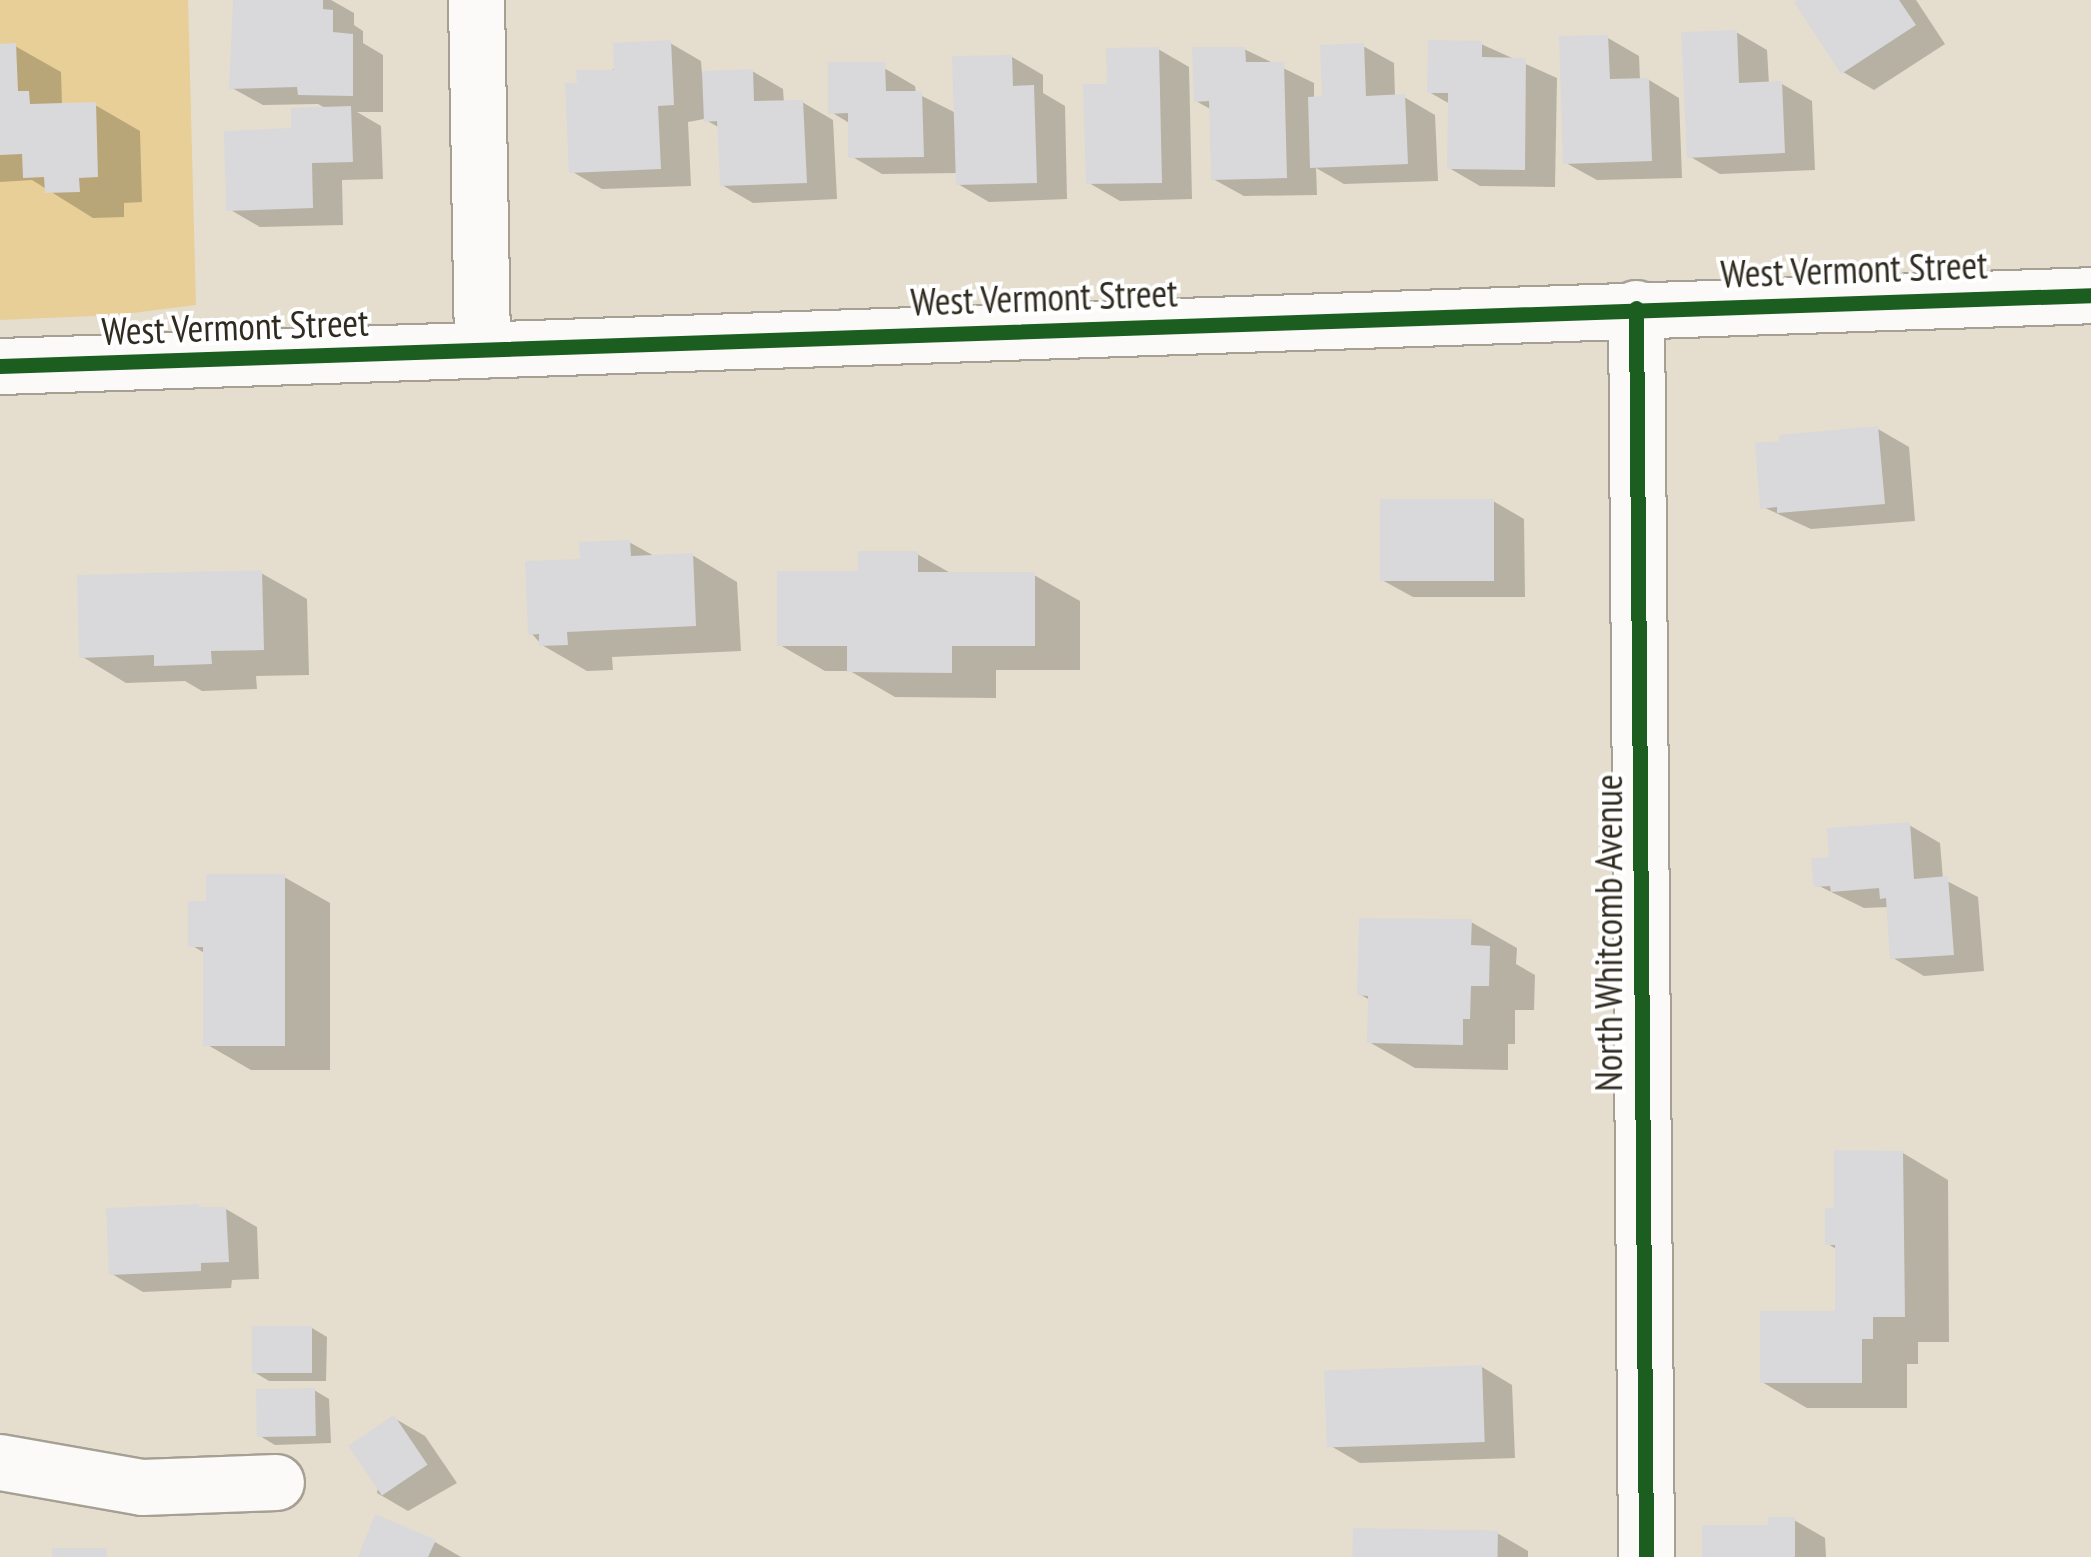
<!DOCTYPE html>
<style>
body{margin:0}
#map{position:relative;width:2091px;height:1557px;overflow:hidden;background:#e5dece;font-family:"PT Sans Narrow",sans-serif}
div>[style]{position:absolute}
.green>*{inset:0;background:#e7cf97}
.shadow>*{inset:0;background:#0003}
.building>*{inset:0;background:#d9d8db;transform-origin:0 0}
.roads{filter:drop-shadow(2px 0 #a6a094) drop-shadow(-2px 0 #a6a094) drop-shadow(0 2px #a6a094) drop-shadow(0 -2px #a6a094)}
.minor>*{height:55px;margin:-27.5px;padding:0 27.5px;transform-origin:27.5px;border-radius:27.5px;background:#fbfaf8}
.cycleway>*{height:15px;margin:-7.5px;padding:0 7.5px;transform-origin:7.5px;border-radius:7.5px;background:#1b5e20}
span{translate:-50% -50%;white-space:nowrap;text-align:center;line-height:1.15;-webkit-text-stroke:8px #fff;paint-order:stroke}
.street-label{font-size:38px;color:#302b20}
</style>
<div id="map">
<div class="green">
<i style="clip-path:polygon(0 0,188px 0,196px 305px,117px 315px,0 320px)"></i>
</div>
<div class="shadow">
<i style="clip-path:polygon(235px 0,331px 0,354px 13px,354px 25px,363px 31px,363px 43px,383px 55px,383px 112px,357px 112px,381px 126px,383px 179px,342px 180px,343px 225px,260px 227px,229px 209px,294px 130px,327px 109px,318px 104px,263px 105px,232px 88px)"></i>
<i style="clip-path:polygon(1803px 0,1916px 0,1945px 44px,1874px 90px,1843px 72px)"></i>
<i style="clip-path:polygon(1736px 32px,1767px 50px,1769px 84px,1782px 84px,1812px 101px,1815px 170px,1720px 174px,1689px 156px)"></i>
<i style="clip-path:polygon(1608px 38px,1639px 56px,1640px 80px,1649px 80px,1679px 98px,1682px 178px,1597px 180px,1566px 163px)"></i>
<i style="clip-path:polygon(670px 43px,701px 61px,702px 74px,752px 71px,783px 89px,784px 103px,802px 102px,833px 120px,837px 199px,753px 203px,722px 185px,720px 128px,704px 119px,688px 122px,691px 186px,602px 189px,571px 171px,580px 85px)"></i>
<i style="clip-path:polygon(1481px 44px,1557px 78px,1555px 187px,1480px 186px,1449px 168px,1450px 104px,1429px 92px)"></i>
<i style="clip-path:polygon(0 46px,15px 46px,61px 72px,62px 106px,95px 105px,140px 131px,142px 202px,124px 203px,124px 217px,93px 218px,32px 180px,0 182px)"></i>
<i style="clip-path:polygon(1363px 46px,1394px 63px,1395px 97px,1404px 97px,1435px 115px,1438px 181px,1344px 184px,1316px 168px,1317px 195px,1244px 196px,1213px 179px,1212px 110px,1196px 101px,1244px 49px,1314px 83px,1314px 99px,1325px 98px)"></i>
<i style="clip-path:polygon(1158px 49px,1189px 67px,1192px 199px,1120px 201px,1089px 183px,1110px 86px)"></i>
<i style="clip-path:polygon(1012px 57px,1043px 75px,1043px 93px,1065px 106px,1067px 199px,989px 202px,958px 184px,958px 173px,882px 174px,851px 156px,851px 124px,831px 112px,884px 68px,915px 86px,916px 93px,956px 113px)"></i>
<i style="clip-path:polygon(1878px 429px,1909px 447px,1915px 521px,1811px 529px,1763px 507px)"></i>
<i style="clip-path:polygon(1493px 501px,1524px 519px,1525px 597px,1413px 597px,1382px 580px)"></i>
<i style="clip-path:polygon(629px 542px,656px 557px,692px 555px,737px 582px,741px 651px,612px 657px,613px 670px,587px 671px,542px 645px,531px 633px,582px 561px)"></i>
<i style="clip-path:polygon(917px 554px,954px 575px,1034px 575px,1080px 601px,1080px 670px,996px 670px,996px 698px,895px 697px,850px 671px,825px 671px,780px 645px,860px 574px)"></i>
<i style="clip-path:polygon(261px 573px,307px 599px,309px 675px,256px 676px,257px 689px,202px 691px,185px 681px,126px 683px,81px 656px)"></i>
<i style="clip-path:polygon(1909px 825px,1940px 843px,1943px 879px,1978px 897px,1984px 971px,1924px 976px,1893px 958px,1889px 907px,1864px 908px,1817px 885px,1832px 859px)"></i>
<i style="clip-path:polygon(284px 877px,330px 903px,330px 1070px,251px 1070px,206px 1044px,206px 954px,191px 945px,209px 903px)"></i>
<i style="clip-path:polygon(1471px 922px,1517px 948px,1516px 964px,1535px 975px,1534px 1010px,1515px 1010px,1515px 1044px,1508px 1044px,1508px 1070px,1415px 1068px,1369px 1042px,1370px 1000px,1359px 994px)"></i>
<i style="clip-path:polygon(1903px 1153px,1948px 1180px,1949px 1342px,1918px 1342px,1918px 1364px,1907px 1364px,1907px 1408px,1807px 1408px,1762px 1382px,1838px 1313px,1838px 1250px,1828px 1244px,1836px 1211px)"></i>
<i style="clip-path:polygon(226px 1209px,257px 1227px,259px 1279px,232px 1280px,231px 1288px,143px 1292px,112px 1274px)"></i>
<i style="clip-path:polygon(312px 1328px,327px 1337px,326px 1381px,269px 1381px,254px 1372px)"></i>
<i style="clip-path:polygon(1482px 1367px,1512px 1385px,1515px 1458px,1360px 1463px,1329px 1445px)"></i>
<i style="clip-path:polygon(314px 1390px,329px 1399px,331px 1443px,275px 1445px,260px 1436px)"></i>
<i style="clip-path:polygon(394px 1418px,425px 1436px,457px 1483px,408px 1511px,377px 1493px)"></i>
<i style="clip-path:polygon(1794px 1520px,1825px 1538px,1826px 1557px,1705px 1557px)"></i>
<i style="clip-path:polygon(1497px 1533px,1528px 1551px,1528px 1557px,1355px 1557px)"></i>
<i style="clip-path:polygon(435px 1542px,461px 1557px,361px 1557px)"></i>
</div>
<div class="building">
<i style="clip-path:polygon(233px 0,323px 0,323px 9px,333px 10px,333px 32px,353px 34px,353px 96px,298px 95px,297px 87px,229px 89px)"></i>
<i style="clip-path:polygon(1798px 0,1899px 0,1916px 25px,1841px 74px,1794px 2px)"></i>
<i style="clip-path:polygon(1737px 30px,1739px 83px,1782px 81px,1785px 153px,1687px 158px,1681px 32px)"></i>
<i style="clip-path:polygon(1608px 35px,1610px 79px,1649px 78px,1652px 161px,1563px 164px,1559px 36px)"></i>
<i style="clip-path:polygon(671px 40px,674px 105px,658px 106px,661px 169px,569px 173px,565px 83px,577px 83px,576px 70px,614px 70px,613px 43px)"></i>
<i style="clip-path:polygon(1428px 40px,1482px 41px,1482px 57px,1526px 58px,1525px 170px,1447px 169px,1448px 93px,1427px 93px)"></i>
<i style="clip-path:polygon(16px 43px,18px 91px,29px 91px,30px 104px,96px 102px,98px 177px,79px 178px,80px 192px,45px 193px,44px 177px,23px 178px,22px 154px,0 155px,0 44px)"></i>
<i style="clip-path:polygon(1364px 43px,1366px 96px,1405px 94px,1408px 164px,1310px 168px,1308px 97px,1322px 96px,1320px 45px)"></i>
<i style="clip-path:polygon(1159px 47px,1162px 183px,1086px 184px,1083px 84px,1107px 84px,1106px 48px)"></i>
<i style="clip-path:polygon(1192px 47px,1245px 47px,1246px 62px,1284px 62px,1287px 178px,1211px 180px,1209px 101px,1194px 102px)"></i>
<i style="clip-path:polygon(1012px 55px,1013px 86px,1034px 85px,1037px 183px,956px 185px,952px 56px)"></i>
<i style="clip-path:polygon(828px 62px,885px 62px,886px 91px,922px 91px,924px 157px,848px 158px,848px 113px,828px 114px)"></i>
<i style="clip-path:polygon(753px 69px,754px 101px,803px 100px,807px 183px,720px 186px,717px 121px,704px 122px,702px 71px)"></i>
<i style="clip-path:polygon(351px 106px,353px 162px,312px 163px,313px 208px,226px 211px,224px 131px,291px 128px,291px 108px)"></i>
<i style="clip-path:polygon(1878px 426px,1885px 504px,1777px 513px,1777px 507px,1760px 509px,1755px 443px,1779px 441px,1779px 435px)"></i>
<i style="left:1380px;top:499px;width:114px;height:82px"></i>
<i style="clip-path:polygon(630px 540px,631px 556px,693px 553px,696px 626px,567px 632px,568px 645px,539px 646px,539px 634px,528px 635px,525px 561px,580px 559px,579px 542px)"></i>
<i style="clip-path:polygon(858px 551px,918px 551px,918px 572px,1035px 572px,1035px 646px,952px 646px,952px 673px,847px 672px,847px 646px,777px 646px,777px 571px,858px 571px)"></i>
<i style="clip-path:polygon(262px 570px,264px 650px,211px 651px,212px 664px,154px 666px,154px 655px,79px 658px,77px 575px)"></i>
<i style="clip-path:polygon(1910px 822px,1914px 879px,1948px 876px,1954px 955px,1890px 959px,1886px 898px,1880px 899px,1879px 888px,1831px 892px,1830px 886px,1814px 887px,1811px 858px,1829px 857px,1827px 828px)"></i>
<i style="clip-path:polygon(206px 874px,285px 874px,285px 1046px,203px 1046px,203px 947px,188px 947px,188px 901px,206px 901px)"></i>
<i style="clip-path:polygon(1359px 918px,1472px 919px,1471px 945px,1490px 946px,1489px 986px,1471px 986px,1470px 1019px,1463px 1019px,1463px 1045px,1367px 1043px,1368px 996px,1357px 995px)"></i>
<i style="clip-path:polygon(1834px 1150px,1903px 1151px,1905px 1317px,1873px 1317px,1873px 1339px,1862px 1339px,1862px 1383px,1760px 1383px,1760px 1311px,1835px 1311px,1835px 1245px,1825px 1245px,1825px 1208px,1834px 1208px)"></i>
<i style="clip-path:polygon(199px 1204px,199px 1207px,226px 1207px,229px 1262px,201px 1263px,201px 1271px,109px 1275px,106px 1208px)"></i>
<i style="left:252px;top:1326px;width:60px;height:47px"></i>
<i style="left:1482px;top:1365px;width:77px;height:158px;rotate:88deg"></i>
<i style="left:315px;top:1388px;width:48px;height:59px;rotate:89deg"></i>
<i style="left:394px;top:1415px;width:60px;height:55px;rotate:56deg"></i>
<i style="clip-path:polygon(375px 1514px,436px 1540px,428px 1557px,358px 1557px)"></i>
<i style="clip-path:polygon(1768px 1517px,1795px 1517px,1795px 1557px,1702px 1557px,1702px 1525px,1768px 1525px)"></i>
<i style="left:1353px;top:1528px;width:145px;height:29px;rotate:1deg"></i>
<i style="left:52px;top:1548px;width:55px;height:9px"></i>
</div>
<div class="roads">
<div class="minor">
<i style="left:476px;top:0;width:350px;rotate:89deg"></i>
<i style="left:1636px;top:308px;width:1249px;rotate:89.54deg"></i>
<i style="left:0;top:366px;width:2092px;rotate:-1.94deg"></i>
<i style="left:0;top:1462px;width:144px;rotate:10deg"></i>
<i style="left:142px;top:1487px;width:134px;rotate:-2.1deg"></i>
</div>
</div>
<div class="cycleway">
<i style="left:1636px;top:308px;width:1249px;rotate:89.54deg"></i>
<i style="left:0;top:366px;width:2092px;rotate:-1.94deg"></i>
</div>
<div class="street-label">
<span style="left:1854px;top:269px;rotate:-2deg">West Vermont Street</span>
<span style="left:1044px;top:297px;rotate:-2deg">West Vermont Street</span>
<span style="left:235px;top:326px;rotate:-2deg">West Vermont Street</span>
<span style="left:1608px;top:933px;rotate:-90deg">North Whitcomb Avenue</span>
</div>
</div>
